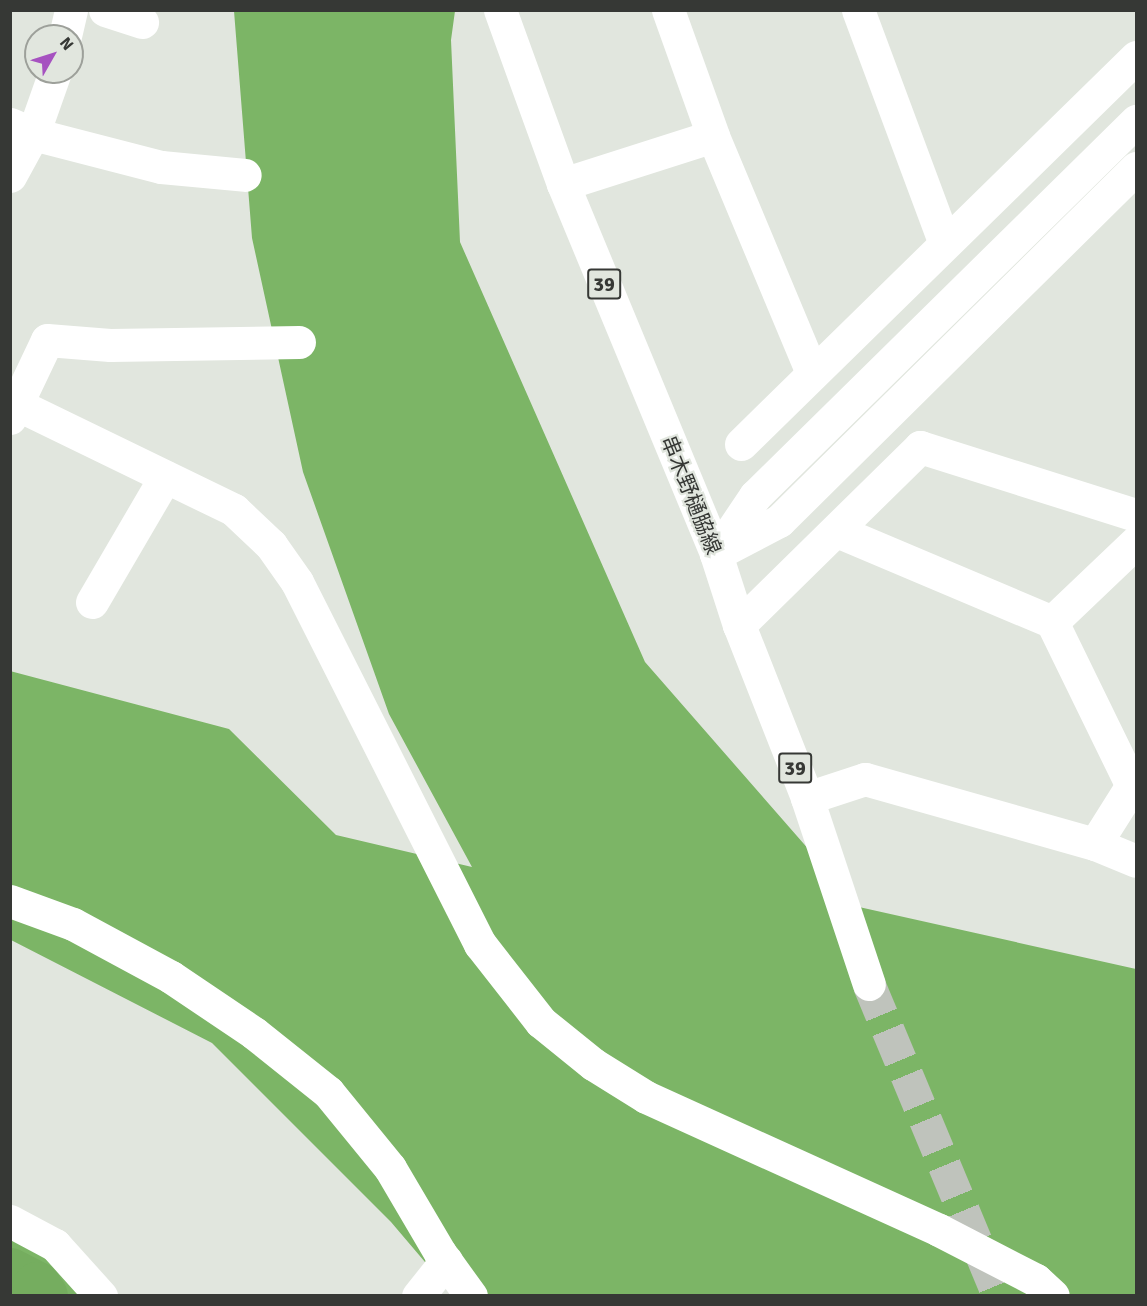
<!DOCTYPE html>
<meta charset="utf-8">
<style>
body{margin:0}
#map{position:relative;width:1147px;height:1306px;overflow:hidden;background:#e1e6de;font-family:Signika,"Noto Sans JP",sans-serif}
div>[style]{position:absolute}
.forest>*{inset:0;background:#7cb566}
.river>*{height:48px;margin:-24px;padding:0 24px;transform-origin:24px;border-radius:24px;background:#75ad5f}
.major-tunnel>*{height:33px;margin-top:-16.5px;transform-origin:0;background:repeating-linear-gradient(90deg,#bfc3bc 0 33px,transparent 0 49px)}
.minor>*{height:33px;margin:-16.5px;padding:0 16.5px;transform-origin:16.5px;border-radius:16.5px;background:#fff}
.major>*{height:33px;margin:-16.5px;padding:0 16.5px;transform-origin:16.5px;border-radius:16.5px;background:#fff}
.highway>*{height:33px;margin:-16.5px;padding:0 16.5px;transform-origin:16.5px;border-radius:16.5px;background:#fff}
span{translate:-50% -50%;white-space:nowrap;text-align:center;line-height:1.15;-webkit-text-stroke:4.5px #e1e6de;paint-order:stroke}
.shield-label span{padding:2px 4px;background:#e1e6de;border:2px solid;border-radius:4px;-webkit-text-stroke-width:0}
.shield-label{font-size:20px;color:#363835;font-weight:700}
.street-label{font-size:21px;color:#363835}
.frame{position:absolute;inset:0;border:12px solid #363835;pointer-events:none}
.north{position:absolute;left:24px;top:24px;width:60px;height:60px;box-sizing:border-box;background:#e1e6de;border:2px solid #9da09a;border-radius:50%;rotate:51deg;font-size:16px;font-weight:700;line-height:24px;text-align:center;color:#363835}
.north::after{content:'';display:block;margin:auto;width:21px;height:27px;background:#a652c0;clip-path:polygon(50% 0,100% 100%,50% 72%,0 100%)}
</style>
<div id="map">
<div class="forest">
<i style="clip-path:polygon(234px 11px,455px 11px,451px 40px,460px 242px,645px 662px,859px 907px,1136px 969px,1136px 1295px,453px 1295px,391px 1222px,212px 1043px,11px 940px,10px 671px,229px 729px,336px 835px,472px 867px,389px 714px,303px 472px,252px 238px)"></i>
<i style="clip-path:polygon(10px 1231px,107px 1295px,11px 1295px)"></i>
</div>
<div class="river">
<i style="left:10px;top:1272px;width:30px;rotate:27deg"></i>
<i style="left:37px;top:1286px;width:12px;rotate:55deg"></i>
</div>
<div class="major-tunnel">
<i style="left:869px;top:984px;width:338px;rotate:67.4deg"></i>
</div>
<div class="minor">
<i style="left:105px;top:10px;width:39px;rotate:18deg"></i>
<i style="left:668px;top:10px;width:134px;rotate:70.3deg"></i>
<i style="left:858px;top:10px;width:246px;rotate:69.6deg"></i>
<i style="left:65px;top:36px;width:27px;rotate:-77deg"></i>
<i style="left:10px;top:124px;width:25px;rotate:23deg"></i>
<i style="left:33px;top:134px;width:132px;rotate:14.5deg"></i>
<i style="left:161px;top:167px;width:84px;rotate:5.4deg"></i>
<i style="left:10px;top:176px;width:48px;rotate:-61.3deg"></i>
<i style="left:33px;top:134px;width:66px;rotate:-70.5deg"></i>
<i style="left:563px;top:184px;width:157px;rotate:-17.7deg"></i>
<i style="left:713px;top:136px;width:257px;rotate:67.3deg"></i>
<i style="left:10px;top:401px;width:249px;rotate:25.9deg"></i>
<i style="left:234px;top:510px;width:51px;rotate:43.4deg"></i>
<i style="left:271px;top:545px;width:45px;rotate:54.9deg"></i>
<i style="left:297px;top:582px;width:406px;rotate:63.2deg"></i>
<i style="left:480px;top:944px;width:99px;rotate:52deg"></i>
<i style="left:541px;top:1022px;width:67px;rotate:38.9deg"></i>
<i style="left:593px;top:1064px;width:62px;rotate:31.9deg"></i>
<i style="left:646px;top:1097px;width:322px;rotate:24.4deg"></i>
<i style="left:939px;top:1230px;width:109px;rotate:27.3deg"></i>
<i style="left:1036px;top:1280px;width:23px;rotate:43deg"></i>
<i style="left:10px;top:418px;width:86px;rotate:-64.6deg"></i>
<i style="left:47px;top:340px;width:63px;rotate:4.5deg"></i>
<i style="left:110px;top:345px;width:189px;rotate:-0.9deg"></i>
<i style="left:741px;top:444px;width:553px;rotate:-44.41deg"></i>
<i style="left:837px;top:531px;width:233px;rotate:22.9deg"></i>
<i style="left:1052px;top:622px;width:180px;rotate:64deg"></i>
<i style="left:92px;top:602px;width:145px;rotate:-59.7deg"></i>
<i style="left:1052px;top:622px;width:116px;rotate:-43.6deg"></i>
<i style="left:739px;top:625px;width:254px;rotate:-44.5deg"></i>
<i style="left:920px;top:447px;width:226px;rotate:17.5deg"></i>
<i style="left:807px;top:798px;width:61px;rotate:-18.1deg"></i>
<i style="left:865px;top:779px;width:239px;rotate:15.8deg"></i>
<i style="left:1095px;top:844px;width:44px;rotate:22.5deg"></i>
<i style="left:1095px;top:844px;width:77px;rotate:-57.8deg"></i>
<i style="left:10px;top:901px;width:67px;rotate:20.1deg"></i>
<i style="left:73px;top:924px;width:111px;rotate:28.4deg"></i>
<i style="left:171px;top:977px;width:100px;rotate:34deg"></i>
<i style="left:254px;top:1033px;width:95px;rotate:38.6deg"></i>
<i style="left:328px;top:1092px;width:98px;rotate:50.8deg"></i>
<i style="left:390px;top:1168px;width:99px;rotate:59.5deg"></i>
<i style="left:440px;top:1253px;width:53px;rotate:54.2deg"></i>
<i style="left:10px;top:1221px;width:51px;rotate:28.1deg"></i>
<i style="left:55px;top:1245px;width:69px;rotate:48deg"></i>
<i style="left:418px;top:1296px;width:45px;rotate:-51.3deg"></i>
</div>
<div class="major">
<i style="left:500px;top:10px;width:185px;rotate:70.1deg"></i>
<i style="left:563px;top:184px;width:400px;rotate:67.5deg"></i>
<i style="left:716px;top:554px;width:75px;rotate:72.1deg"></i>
<i style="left:739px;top:625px;width:186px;rotate:68.5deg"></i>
<i style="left:807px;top:798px;width:196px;rotate:71.6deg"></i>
</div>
<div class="highway">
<i style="left:718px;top:553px;width:69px;rotate:-27.7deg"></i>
<i style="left:779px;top:521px;width:502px;rotate:-44.68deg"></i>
<i style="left:716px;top:554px;width:70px;rotate:-56.1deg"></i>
<i style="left:755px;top:496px;width:535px;rotate:-44.55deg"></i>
</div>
<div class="shield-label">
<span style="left:604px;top:284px">39</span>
<span style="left:795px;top:768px">39</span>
</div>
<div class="street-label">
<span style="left:691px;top:495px;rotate:68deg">串木野樋脇線</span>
</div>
<div class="frame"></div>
<div class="north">N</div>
</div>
